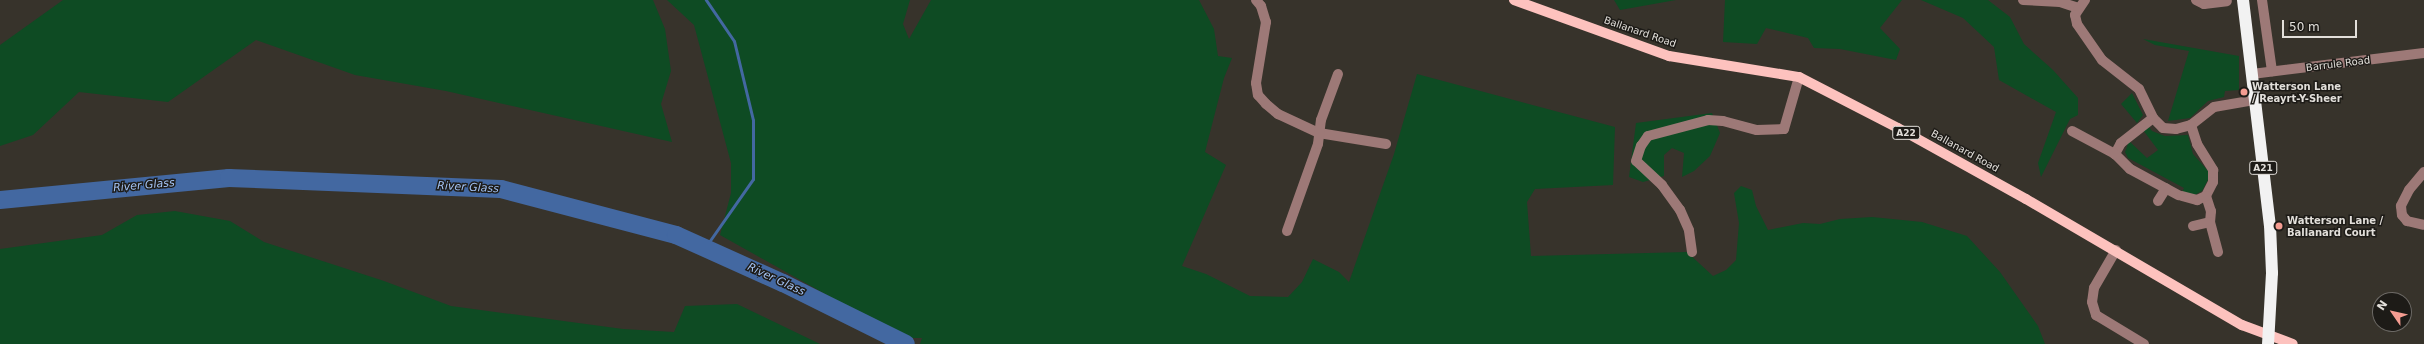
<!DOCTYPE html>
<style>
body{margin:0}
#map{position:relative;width:2424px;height:344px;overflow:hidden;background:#37332b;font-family:"DejaVu Sans",sans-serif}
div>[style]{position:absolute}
.green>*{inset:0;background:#0e4b23}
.stream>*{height:3px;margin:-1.5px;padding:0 1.5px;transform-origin:1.5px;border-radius:1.5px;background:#4368a1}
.river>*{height:18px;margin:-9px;padding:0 9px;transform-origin:9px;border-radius:9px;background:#4368a1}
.minor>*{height:10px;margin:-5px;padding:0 5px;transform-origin:5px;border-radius:5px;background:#9d7977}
.major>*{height:10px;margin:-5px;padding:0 5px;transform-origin:5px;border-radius:5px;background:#fdc2be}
.highway>*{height:12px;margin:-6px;padding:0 6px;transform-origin:6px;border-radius:6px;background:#f2f2f2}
.dots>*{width:11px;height:11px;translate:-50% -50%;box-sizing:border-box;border:2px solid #1d1b17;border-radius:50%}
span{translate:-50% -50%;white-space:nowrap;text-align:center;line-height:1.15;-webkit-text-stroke:3px #1d1b17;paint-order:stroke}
.shield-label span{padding:1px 3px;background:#1d1b17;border:1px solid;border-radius:3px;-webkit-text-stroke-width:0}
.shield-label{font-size:9px;color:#e2dfda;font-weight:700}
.street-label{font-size:10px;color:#e2dfda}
.poi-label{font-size:10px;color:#e2dfda;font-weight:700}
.left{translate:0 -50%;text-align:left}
.water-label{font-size:11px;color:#a2c2f3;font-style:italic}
.north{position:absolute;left:2372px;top:292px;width:40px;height:40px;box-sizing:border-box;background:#1d1b17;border:1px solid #6c6965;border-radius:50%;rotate:304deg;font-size:11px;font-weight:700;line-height:16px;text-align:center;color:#e2dfda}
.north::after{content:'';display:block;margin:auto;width:14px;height:18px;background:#f59c91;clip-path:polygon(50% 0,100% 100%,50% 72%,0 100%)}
.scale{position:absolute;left:2282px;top:20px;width:75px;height:18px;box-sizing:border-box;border:2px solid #e2dfda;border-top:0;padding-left:5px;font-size:12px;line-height:14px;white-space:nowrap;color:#e2dfda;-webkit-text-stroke:3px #1d1b17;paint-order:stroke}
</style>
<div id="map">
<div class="green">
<i style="clip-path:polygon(63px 0,653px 0,665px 29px,671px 71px,661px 104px,672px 142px,446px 91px,355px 75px,256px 40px,168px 102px,79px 92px,33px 135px,0 146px,0 45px)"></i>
<i style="clip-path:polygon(667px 0,910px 0,903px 24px,909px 39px,931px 0,1199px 0,1214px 29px,1218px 56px,1232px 58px,1224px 78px,1205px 152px,1226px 165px,1182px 266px,1206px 274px,1250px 296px,1288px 297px,1302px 282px,1313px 259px,1339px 272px,1349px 282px,1394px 154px,1417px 74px,1615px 127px,1613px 185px,1535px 189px,1527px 202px,1531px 256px,1687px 252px,1713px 276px,1726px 270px,1736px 260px,1739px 223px,1734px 193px,1741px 186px,1752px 190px,1756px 206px,1768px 230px,1803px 223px,1820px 224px,1840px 219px,1872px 217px,1922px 222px,1967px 236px,2000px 272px,2038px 326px,2045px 344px,920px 344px,922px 338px,911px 338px,834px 299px,720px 235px,731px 193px,731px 163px,694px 25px)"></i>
<i style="clip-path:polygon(1614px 0,1676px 0,1620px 10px)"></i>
<i style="clip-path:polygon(1725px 0,1902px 0,1880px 28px,1900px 49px,1896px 60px,1840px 49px,1814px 48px,1808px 38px,1766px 28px,1757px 44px,1723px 42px)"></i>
<i style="clip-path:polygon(1921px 0,1988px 0,2010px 17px,2024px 44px,2053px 70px,2078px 98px,2078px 115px,2070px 119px,2041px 177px,2038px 163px,2056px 112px,1999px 80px,1994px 47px,1963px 18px)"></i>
<i style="clip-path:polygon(2143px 39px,2239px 56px,2239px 90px,2225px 91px,2224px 97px,2208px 101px,2190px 118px,2168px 121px,2189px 51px,2155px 45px)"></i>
<i style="clip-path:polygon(2132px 93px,2143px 115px,2137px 123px,2121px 104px)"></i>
<i style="clip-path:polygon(1712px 113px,1720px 133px,1710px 156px,1694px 171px,1682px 177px,1684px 153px,1672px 148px,1664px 155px,1664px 176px,1643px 182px,1629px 177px,1636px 123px)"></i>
<i style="clip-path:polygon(2149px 127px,2152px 131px,2165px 136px,2188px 135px,2193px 154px,2209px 172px,2209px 178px,2202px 191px,2193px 196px,2182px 192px,2184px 188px,2128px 158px,2125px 152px,2129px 141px,2147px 158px,2158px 150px,2143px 130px)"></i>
<i style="clip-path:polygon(175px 211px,230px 221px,264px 242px,384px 281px,451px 306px,623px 329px,674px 332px,685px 306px,737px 304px,820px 344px,0 344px,0 249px,102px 235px,137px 215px)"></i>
</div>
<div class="stream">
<i style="left:704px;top:249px;width:85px;rotate:-55deg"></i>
<i style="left:753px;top:179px;width:59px;rotate:-90deg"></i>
<i style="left:753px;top:120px;width:81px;rotate:-103.5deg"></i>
<i style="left:734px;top:41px;width:50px;rotate:-124.3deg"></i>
</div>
<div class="river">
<i style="left:0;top:200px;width:230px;rotate:-5.5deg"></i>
<i style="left:229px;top:178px;width:272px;rotate:2.3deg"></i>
<i style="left:501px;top:189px;width:181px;rotate:14.7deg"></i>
<i style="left:676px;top:235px;width:117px;rotate:24.2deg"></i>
<i style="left:783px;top:283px;width:137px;rotate:26.4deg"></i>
</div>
<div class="minor">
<i style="left:1256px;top:0;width:8px;rotate:50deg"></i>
<i style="left:1261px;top:6px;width:17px;rotate:73deg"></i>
<i style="left:1266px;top:22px;width:62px;rotate:99.3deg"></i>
<i style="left:1256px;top:83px;width:12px;rotate:81deg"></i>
<i style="left:1258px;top:95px;width:12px;rotate:48deg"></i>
<i style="left:1266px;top:104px;width:16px;rotate:40deg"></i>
<i style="left:1278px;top:114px;width:45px;rotate:24.9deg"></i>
<i style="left:1319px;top:133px;width:68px;rotate:9.3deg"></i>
<i style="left:2023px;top:0;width:37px;rotate:3deg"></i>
<i style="left:2060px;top:2px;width:19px;rotate:18deg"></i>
<i style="left:2085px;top:0;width:18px;rotate:124deg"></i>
<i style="left:2075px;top:15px;width:9px;rotate:77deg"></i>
<i style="left:2077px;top:24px;width:44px;rotate:55.2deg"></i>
<i style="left:2102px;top:60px;width:47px;rotate:38.1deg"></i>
<i style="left:2139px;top:89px;width:32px;rotate:64deg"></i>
<i style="left:2153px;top:118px;width:14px;rotate:45deg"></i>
<i style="left:2163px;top:128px;width:13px;rotate:4deg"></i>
<i style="left:2176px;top:129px;width:16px;rotate:-15deg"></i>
<i style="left:2191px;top:125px;width:29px;rotate:-38deg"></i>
<i style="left:2214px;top:107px;width:42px;rotate:-9.7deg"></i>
<i style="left:2196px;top:0;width:9px;rotate:27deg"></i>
<i style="left:2204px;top:4px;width:23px;rotate:-7deg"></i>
<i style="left:2262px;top:0;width:72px;rotate:82deg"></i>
<i style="left:2252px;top:74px;width:173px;rotate:-7deg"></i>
<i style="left:2153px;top:118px;width:41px;rotate:142deg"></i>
<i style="left:2121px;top:143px;width:13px;rotate:119deg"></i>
<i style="left:2115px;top:154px;width:21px;rotate:45deg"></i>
<i style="left:2130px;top:169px;width:55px;rotate:28.4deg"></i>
<i style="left:2191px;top:125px;width:20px;rotate:72deg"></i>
<i style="left:2197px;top:144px;width:31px;rotate:58deg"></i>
<i style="left:2213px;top:170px;width:12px;rotate:90deg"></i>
<i style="left:2213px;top:182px;width:16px;rotate:117deg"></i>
<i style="left:2206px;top:196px;width:16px;rotate:72deg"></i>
<i style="left:2211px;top:211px;width:11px;rotate:95deg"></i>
<i style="left:2210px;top:222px;width:31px;rotate:75deg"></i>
<i style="left:2072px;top:131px;width:49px;rotate:28.1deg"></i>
<i style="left:2424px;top:172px;width:23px;rotate:130deg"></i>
<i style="left:2409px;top:190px;width:18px;rotate:117deg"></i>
<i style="left:2401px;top:206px;width:9px;rotate:84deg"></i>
<i style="left:2402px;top:215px;width:8px;rotate:50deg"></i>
<i style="left:2407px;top:221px;width:17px;rotate:13deg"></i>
<i style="left:2182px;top:196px;width:16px;rotate:15deg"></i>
<i style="left:2197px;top:200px;width:10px;rotate:-24deg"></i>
<i style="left:2158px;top:201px;width:15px;rotate:-58deg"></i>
<i style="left:2193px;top:226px;width:17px;rotate:-13deg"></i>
<i style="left:1287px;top:231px;width:92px;rotate:-70.4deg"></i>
<i style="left:1318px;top:144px;width:24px;rotate:-83deg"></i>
<i style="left:1321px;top:120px;width:49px;rotate:-69.7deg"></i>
<i style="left:2116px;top:250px;width:44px;rotate:120.1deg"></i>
<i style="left:2094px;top:288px;width:14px;rotate:98deg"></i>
<i style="left:2092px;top:302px;width:14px;rotate:73deg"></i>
<i style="left:2096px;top:315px;width:56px;rotate:31.1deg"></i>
<i style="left:1692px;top:252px;width:22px;rotate:-98deg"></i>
<i style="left:1689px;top:230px;width:22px;rotate:-114deg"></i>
<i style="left:1680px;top:210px;width:31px;rotate:-126deg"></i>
<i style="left:1662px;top:185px;width:35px;rotate:-137deg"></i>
<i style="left:1636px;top:161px;width:16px;rotate:-72deg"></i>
<i style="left:1641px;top:146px;width:12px;rotate:-55deg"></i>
<i style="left:1648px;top:136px;width:62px;rotate:-14.9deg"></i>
<i style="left:1708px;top:120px;width:15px;rotate:4deg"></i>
<i style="left:1723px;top:121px;width:35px;rotate:15deg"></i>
<i style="left:1757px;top:130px;width:27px;rotate:-2deg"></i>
<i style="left:1784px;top:129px;width:54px;rotate:-73.9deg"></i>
</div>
<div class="major">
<i style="left:1514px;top:0;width:165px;rotate:19.9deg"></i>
<i style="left:1669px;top:56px;width:132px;rotate:9.2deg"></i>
<i style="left:1799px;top:77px;width:111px;rotate:27.3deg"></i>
<i style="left:1898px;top:128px;width:146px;rotate:29deg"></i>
<i style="left:2026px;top:199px;width:250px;rotate:30.3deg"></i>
<i style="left:2242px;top:325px;width:54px;rotate:20.4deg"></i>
</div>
<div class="highway">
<i style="left:2243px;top:0;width:227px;rotate:83.2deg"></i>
<i style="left:2270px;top:225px;width:48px;rotate:87.6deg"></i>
<i style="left:2272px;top:273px;width:71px;rotate:93.2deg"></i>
</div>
<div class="dots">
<i style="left:2244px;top:92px;background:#f59c91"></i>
<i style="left:2279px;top:226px;background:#f59c91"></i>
</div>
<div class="shield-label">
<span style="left:1906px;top:133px">A22</span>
<span style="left:2263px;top:168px">A21</span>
</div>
<div class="street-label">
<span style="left:1640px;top:32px;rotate:19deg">Ballanard Road</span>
<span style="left:2338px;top:64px;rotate:-7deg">Barrule Road</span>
<span style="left:1965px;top:151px;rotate:29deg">Ballanard Road</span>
</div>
<div class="poi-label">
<span class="left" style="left:2252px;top:92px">Watterson Lane<br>/ Reayrt-Y-Sheer</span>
<span class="left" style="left:2287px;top:226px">Watterson Lane /<br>Ballanard Court</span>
</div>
<div class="water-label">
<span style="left:144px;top:186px;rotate:-5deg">River Glass</span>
<span style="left:468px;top:188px;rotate:3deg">River Glass</span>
<span style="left:776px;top:280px;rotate:25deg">River Glass</span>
</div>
<div class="north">N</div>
<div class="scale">50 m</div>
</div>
